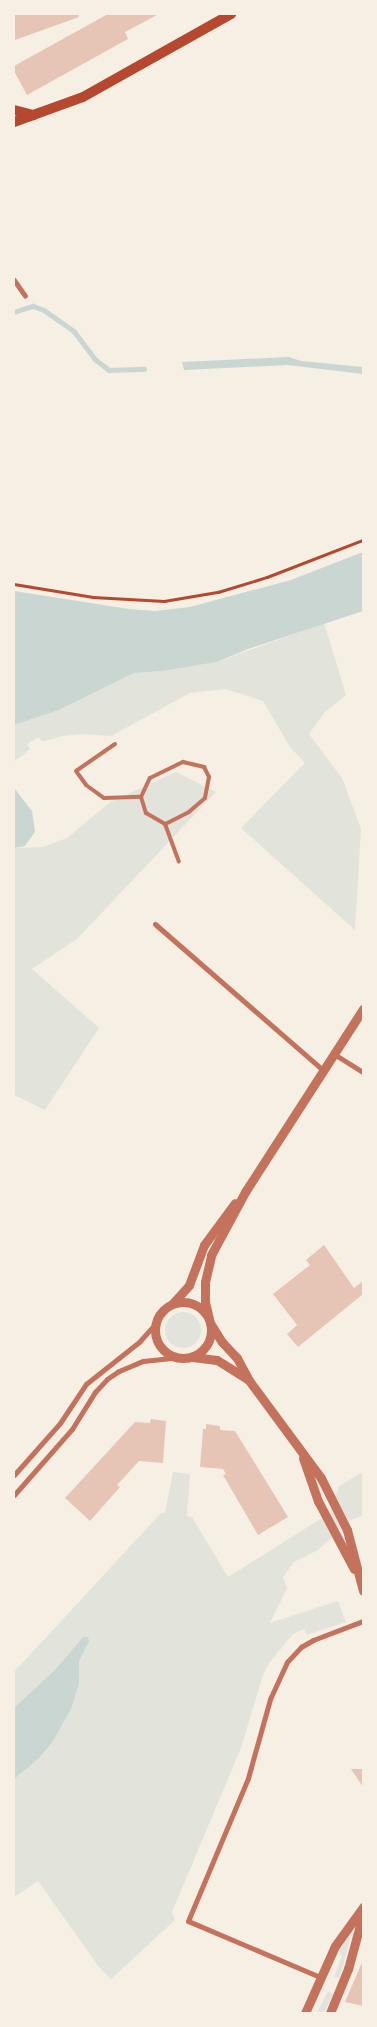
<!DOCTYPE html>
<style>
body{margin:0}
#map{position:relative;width:377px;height:2027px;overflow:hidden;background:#f6efe4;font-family:"Times New Roman",serif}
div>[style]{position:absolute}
.green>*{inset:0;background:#e2e4dc}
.round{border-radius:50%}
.water>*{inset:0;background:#c9d6d2}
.stream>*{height:4.5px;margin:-2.25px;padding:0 2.25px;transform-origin:2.25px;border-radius:2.25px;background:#c9d6d2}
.building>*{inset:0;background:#e6c5b7}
.path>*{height:2.5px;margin:-1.25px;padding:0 1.25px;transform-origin:1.25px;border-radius:1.25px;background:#b5482f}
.service>*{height:4px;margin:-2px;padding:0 2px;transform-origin:2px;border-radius:2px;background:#c5725c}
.minor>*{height:5px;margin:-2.5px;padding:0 2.5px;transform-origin:2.5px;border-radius:2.5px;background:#c5725c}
.tertiary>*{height:9px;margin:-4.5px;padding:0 4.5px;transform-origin:4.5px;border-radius:4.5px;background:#c5725c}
.tertiary>.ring{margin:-4.5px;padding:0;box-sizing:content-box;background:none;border:9px solid #c5725c;border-radius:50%}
.secondary>*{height:10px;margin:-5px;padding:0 5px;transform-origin:5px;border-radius:5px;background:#b5482f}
span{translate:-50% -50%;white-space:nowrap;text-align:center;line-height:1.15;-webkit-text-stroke:5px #f6efe4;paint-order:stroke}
.frame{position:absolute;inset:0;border:15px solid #f6efe4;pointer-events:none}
</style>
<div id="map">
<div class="green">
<i style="clip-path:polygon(324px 623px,346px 695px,324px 713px,309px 734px,342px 778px,361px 829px,355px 930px,241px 828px,305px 763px,290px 747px,263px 701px,226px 689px,190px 693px,111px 736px,83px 734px,62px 736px,42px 742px,39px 737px,27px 744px,30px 749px,14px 762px,14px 725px,59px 710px,134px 673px,163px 671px,217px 662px)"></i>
<i style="clip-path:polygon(176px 772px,216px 792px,77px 939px,32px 969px,99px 1028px,45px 1110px,14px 1095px,14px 848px,43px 847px,67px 838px,110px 802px)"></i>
<i class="round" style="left:165px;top:1312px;width:36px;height:36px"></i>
<i style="clip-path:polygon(173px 1472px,190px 1474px,187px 1516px,192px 1517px,228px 1577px,330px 1513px,339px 1486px,363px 1472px,363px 1515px,351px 1520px,318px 1550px,294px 1562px,283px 1577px,287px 1588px,270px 1623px,338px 1601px,346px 1622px,307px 1635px,304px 1629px,293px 1634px,269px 1663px,263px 1675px,241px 1748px,172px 1912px,175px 1920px,111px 1979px,99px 1967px,38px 1881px,14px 1897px,14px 1672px,161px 1513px,165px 1513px)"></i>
<i style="clip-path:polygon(349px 1936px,351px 1937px,343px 1966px,339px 1978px,334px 1977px,342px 1956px,339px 1951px)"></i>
<i style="clip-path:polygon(328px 1991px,333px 1994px,324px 2013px,317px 2013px)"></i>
</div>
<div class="water">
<i style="clip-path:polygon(289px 357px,301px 361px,363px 367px,363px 374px,288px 365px,184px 370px,182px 362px)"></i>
<i style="clip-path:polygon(363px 552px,363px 611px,248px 649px,217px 662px,163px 671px,134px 673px,59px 710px,14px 725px,14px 591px,129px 609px,155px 611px,190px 607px,291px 580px)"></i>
<i style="clip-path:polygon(14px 788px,32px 811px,35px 832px,25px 846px,14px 848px)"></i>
<i style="clip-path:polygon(83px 1637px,88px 1637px,89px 1641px,79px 1661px,79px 1683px,71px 1709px,53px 1741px,39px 1758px,14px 1779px,14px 1708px,55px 1670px)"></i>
</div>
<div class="stream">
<i style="left:14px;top:312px;width:20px;rotate:-18deg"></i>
<i style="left:33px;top:306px;width:12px;rotate:20deg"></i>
<i style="left:44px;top:310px;width:37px;rotate:35deg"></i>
<i style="left:74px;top:331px;width:35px;rotate:53deg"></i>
<i style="left:95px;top:359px;width:18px;rotate:38deg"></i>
<i style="left:109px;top:370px;width:35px;rotate:-2deg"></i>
</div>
<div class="building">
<i style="clip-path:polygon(14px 14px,78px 14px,79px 17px,15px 40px)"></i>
<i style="clip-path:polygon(108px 14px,159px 14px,125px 32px,128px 39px,27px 95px,14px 71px,14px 66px)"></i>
<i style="clip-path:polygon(324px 1245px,354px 1288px,363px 1281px,363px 1294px,298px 1347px,287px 1334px,297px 1325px,273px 1294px,310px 1265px,306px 1260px)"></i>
<i style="clip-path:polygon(151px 1419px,166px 1421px,163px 1463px,139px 1461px,117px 1485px,120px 1487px,90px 1521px,65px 1498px,135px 1422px,150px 1423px)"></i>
<i style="clip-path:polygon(206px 1424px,220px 1426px,220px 1430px,235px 1431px,288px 1517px,258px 1535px,223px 1475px,226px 1474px,223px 1469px,200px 1467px,203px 1429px,206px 1429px)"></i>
<i style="clip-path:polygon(351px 1769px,363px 1769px,363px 1787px)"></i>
<i style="clip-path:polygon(363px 1960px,363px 2006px,345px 2002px)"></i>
</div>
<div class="path">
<i style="left:14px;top:584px;width:80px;rotate:9.3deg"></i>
<i style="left:93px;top:597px;width:71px;rotate:3.2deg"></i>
<i style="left:164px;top:601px;width:55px;rotate:-9.5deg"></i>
<i style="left:218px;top:592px;width:51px;rotate:-17deg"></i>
<i style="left:267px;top:577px;width:103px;rotate:-21.1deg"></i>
</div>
<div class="service">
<i style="left:115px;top:744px;width:47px;rotate:145.3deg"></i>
<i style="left:76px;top:771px;width:17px;rotate:54deg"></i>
<i style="left:86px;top:785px;width:22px;rotate:36deg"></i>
<i style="left:104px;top:798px;width:37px;rotate:-2deg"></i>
<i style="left:141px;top:797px;width:17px;rotate:73deg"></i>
<i style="left:146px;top:813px;width:22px;rotate:30deg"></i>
<i style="left:165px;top:824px;width:40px;rotate:69.8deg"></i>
<i style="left:141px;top:797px;width:21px;rotate:-65deg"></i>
<i style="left:150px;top:778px;width:37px;rotate:-26deg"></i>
<i style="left:183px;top:762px;width:22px;rotate:13deg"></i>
<i style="left:204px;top:767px;width:11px;rotate:63deg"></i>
<i style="left:209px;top:777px;width:21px;rotate:101deg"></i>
<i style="left:205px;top:798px;width:21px;rotate:139deg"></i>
<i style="left:189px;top:812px;width:27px;rotate:153deg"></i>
</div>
<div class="minor">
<i style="left:14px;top:280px;width:19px;rotate:55deg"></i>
<i style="left:155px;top:924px;width:223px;rotate:41deg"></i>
<i style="left:334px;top:1054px;width:34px;rotate:32deg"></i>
<i style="left:14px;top:1475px;width:69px;rotate:-48.5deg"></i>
<i style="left:60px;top:1423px;width:47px;rotate:-56.3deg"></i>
<i style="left:86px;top:1384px;width:68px;rotate:-38.4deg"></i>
<i style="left:139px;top:1342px;width:27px;rotate:-48deg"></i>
<i style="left:14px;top:1495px;width:88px;rotate:-48.7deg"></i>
<i style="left:72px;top:1429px;width:44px;rotate:-58.1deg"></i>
<i style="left:95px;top:1392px;width:18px;rotate:-47deg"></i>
<i style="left:107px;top:1379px;width:14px;rotate:-34deg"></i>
<i style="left:119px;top:1371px;width:26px;rotate:-23deg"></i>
<i style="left:143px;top:1361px;width:38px;rotate:-6deg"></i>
<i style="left:320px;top:1977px;width:143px;rotate:-157deg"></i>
<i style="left:188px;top:1921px;width:155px;rotate:-67.2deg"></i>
<i style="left:248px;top:1778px;width:82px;rotate:-74.4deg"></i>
<i style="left:270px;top:1699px;width:41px;rotate:-65.3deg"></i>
<i style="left:287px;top:1662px;width:21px;rotate:-47deg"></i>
<i style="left:301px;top:1647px;width:14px;rotate:-30deg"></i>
<i style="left:313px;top:1640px;width:53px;rotate:-20.8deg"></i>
</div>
<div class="tertiary">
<i class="ring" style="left:155px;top:1302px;width:47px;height:47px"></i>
<i style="left:173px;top:1303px;width:24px;rotate:-48deg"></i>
<i style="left:189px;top:1285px;width:43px;rotate:-69.4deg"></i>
<i style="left:204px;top:1245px;width:52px;rotate:-53.6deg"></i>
<i style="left:209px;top:1319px;width:17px;rotate:-103deg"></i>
<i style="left:205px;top:1302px;width:20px;rotate:-90deg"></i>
<i style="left:205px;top:1282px;width:28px;rotate:-77deg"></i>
<i style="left:211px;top:1255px;width:72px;rotate:-61.6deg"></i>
<i style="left:245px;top:1192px;width:218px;rotate:-57.2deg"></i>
<i style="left:210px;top:1323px;width:22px;rotate:58deg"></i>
<i style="left:222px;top:1342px;width:22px;rotate:47deg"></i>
<i style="left:237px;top:1358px;width:24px;rotate:62deg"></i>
<i style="left:248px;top:1379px;width:123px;rotate:53.6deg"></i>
<i style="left:321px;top:1478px;width:58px;rotate:63.4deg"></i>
<i style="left:347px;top:1530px;width:63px;rotate:75.3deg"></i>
<i style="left:192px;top:1357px;width:25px;rotate:7deg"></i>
<i style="left:217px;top:1360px;width:36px;rotate:32deg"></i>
<i style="left:303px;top:1458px;width:46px;rotate:70.8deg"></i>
<i style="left:318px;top:1501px;width:77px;rotate:62.1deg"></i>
<i style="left:305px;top:2013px;width:73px;rotate:-65.9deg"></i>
<i style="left:335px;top:1946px;width:48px;rotate:-54.3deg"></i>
<i style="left:330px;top:2013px;width:48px;rotate:-67.8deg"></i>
<i style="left:348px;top:1969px;width:57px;rotate:-74.7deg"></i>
</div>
<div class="secondary">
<i style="left:14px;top:110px;width:20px;rotate:15deg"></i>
<i style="left:14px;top:122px;width:73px;rotate:-19.9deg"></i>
<i style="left:83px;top:97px;width:170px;rotate:-29.3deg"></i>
</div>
<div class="frame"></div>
</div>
